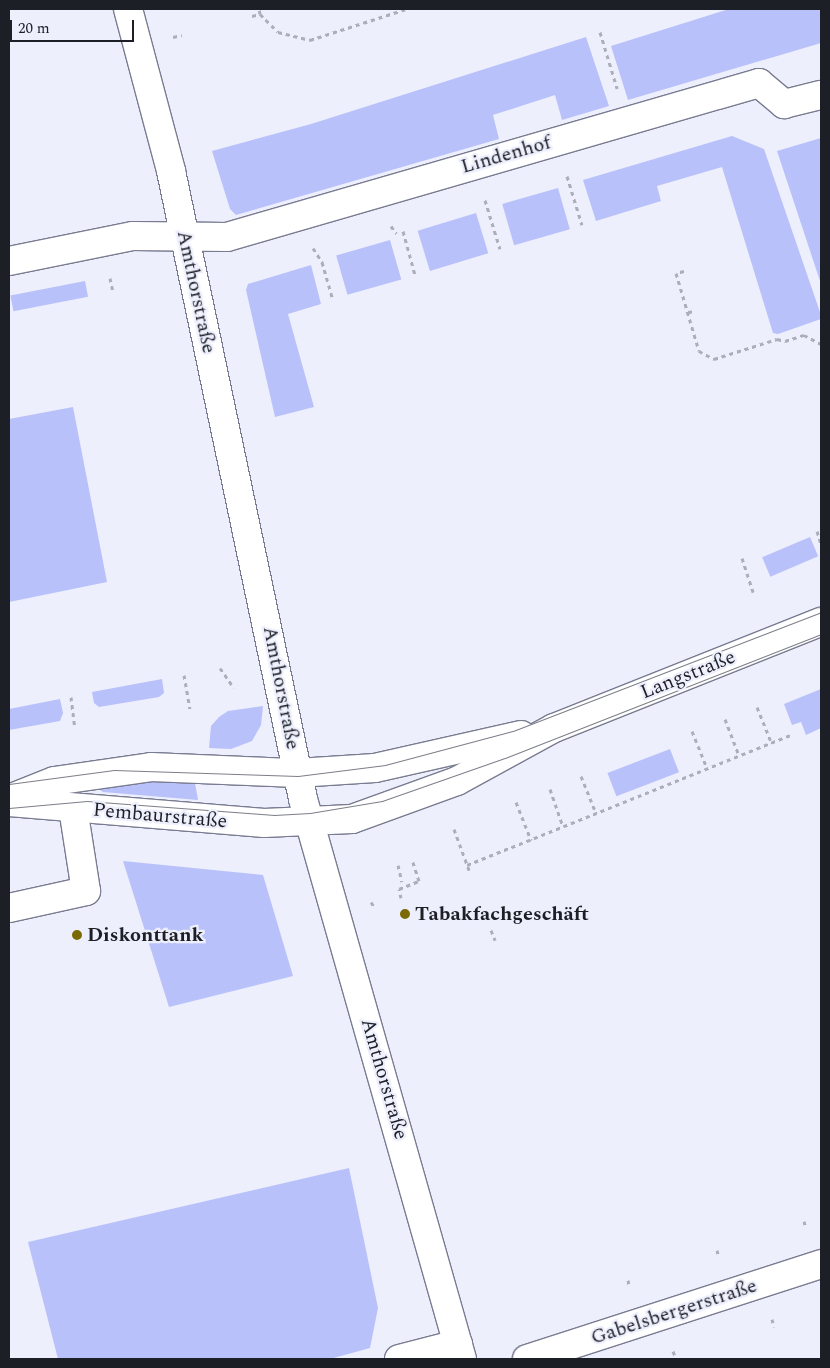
<!DOCTYPE html>
<meta charset="utf-8">
<style>
body{margin:0}
#map{position:relative;width:830px;height:1368px;overflow:hidden;background:#edeffd;font-family:Spectral,serif}
div>[style]{position:absolute}
.green>*{inset:0;background:#b9c1fa;transform-origin:0 0}
.path>*{height:3px;margin-top:-1.5px;transform-origin:0;background:repeating-linear-gradient(90deg,#acaeba 0 4px,transparent 0 8px)}
.roads{filter:drop-shadow(1px 0 #797c90) drop-shadow(-1px 0 #797c90) drop-shadow(0 1px #797c90) drop-shadow(0 -1px #797c90)}
.minor>*{height:28px;margin:-14px;padding:0 14px;transform-origin:14px;border-radius:14px;background:#fff}
.tram>*{height:1px;margin:-0.5px;padding:0 0.5px;transform-origin:0.5px;border-radius:0.5px;background:#7d7f89}
.dots>*{width:14px;height:14px;translate:-50% -50%;box-sizing:border-box;border:2px solid #edeffd;border-radius:50%}
span{translate:-50% -50%;white-space:nowrap;text-align:center;line-height:1.15;-webkit-text-stroke:4.5px #edeffd;paint-order:stroke}
.street-label{font-size:20px;color:#1d1f26}
.poi-label{font-size:20px;color:#1d1f26;font-weight:700}
.left{translate:0 -50%;text-align:left}
.frame{position:absolute;inset:0;border:10px solid #1d1f26;pointer-events:none}
.scale{position:absolute;left:10px;top:20px;width:124px;height:22px;box-sizing:border-box;border:2px solid #1d1f26;border-top:0;padding-left:6px;font-size:15px;line-height:18px;white-space:nowrap;color:#1d1f26;-webkit-text-stroke:4px #edeffd;paint-order:stroke}
</style>
<div id="map">
<div class="green">
<i style="clip-path:polygon(729px 9px,821px 9px,821px 43px,628px 100px,611px 46px)"></i>
<i style="clip-path:polygon(586px 37px,609px 106px,562px 120px,555px 95px,493px 115px,499px 139px,236px 215px,230px 209px,212px 151px,311px 124px)"></i>
<i style="clip-path:polygon(732px 136px,764px 149px,821px 315px,821px 319px,778px 334px,773px 333px,722px 167px,657px 186px,661px 201px,596px 221px,583px 180px)"></i>
<i style="clip-path:polygon(821px 138px,821px 284px,777px 151px)"></i>
<i style="left:558px;top:188px;width:43px;height:58px;rotate:74deg"></i>
<i style="left:476px;top:213px;width:42px;height:61px;rotate:73deg"></i>
<i style="left:390px;top:240px;width:41px;height:56px;rotate:74deg"></i>
<i style="clip-path:polygon(311px 265px,321px 304px,288px 314px,314px 407px,275px 417px,246px 290px,248px 284px)"></i>
<i style="left:85px;top:281px;width:16px;height:76px;rotate:79deg"></i>
<i style="clip-path:polygon(73px 407px,107px 582px,9px 602px,9px 419px)"></i>
<i style="left:810px;top:537px;width:21px;height:52px;rotate:67deg"></i>
<i style="clip-path:polygon(162px 679px,164px 693px,159px 697px,99px 707px,94px 703px,92px 692px)"></i>
<i style="clip-path:polygon(821px 689px,821px 728px,806px 735px,801px 722px,792px 725px,784px 704px)"></i>
<i style="clip-path:polygon(60px 699px,63px 713px,60px 721px,9px 730px,9px 709px)"></i>
<i style="clip-path:polygon(263px 706px,261px 725px,252px 741px,231px 749px,209px 748px,211px 726px,219px 717px,228px 711px)"></i>
<i style="left:670px;top:749px;width:25px;height:67px;rotate:69deg"></i>
<i style="clip-path:polygon(155px 780px,195px 783px,198px 800px,103px 792px,98px 788px,99px 784px)"></i>
<i style="clip-path:polygon(123px 861px,263px 875px,293px 976px,169px 1007px)"></i>
<i style="clip-path:polygon(349px 1168px,378px 1308px,370px 1348px,330px 1359px,58px 1359px,28px 1242px)"></i>
</div>
<div class="path">
<i style="left:260px;top:14px;width:25px;rotate:45deg"></i>
<i style="left:278px;top:32px;width:33px;rotate:14deg"></i>
<i style="left:310px;top:40px;width:101px;rotate:-17.9deg"></i>
<i style="left:252px;top:16px;width:8px;rotate:-14deg"></i>
<i style="left:260px;top:14px;width:5px;rotate:-101deg"></i>
<i style="left:600px;top:32px;width:59px;rotate:73.1deg"></i>
<i style="left:173px;top:37px;width:9px;rotate:-13deg"></i>
<i style="left:567px;top:176px;width:51px;rotate:73deg"></i>
<i style="left:485px;top:200px;width:51px;rotate:73deg"></i>
<i style="left:391px;top:226px;width:9px;rotate:54deg"></i>
<i style="left:403px;top:231px;width:46px;rotate:74.7deg"></i>
<i style="left:313px;top:248px;width:17px;rotate:57deg"></i>
<i style="left:322px;top:262px;width:40px;rotate:74deg"></i>
<i style="left:684px;top:271px;width:8px;rotate:166deg"></i>
<i style="left:676px;top:273px;width:81px;rotate:73.6deg"></i>
<i style="left:699px;top:351px;width:17px;rotate:28deg"></i>
<i style="left:714px;top:359px;width:66px;rotate:-17.6deg"></i>
<i style="left:777px;top:339px;width:8px;rotate:14deg"></i>
<i style="left:785px;top:341px;width:20px;rotate:-18deg"></i>
<i style="left:804px;top:335px;width:19px;rotate:28deg"></i>
<i style="left:110px;top:278px;width:14px;rotate:78deg"></i>
<i style="left:688px;top:312px;width:8px;rotate:-7deg"></i>
<i style="left:817px;top:531px;width:14px;rotate:73deg"></i>
<i style="left:742px;top:558px;width:36px;rotate:72deg"></i>
<i style="left:220px;top:668px;width:24px;rotate:55deg"></i>
<i style="left:184px;top:675px;width:34px;rotate:80deg"></i>
<i style="left:71px;top:697px;width:31px;rotate:83deg"></i>
<i style="left:757px;top:707px;width:38px;rotate:68deg"></i>
<i style="left:725px;top:719px;width:39px;rotate:69deg"></i>
<i style="left:692px;top:731px;width:40px;rotate:68deg"></i>
<i style="left:581px;top:776px;width:40px;rotate:68deg"></i>
<i style="left:550px;top:789px;width:39px;rotate:71deg"></i>
<i style="left:516px;top:802px;width:41px;rotate:68.5deg"></i>
<i style="left:454px;top:829px;width:44px;rotate:69.9deg"></i>
<i style="left:398px;top:865px;width:17px;rotate:77deg"></i>
<i style="left:467px;top:865px;width:351px;rotate:-21.9deg"></i>
<i style="left:401px;top:898px;width:9px;rotate:-103deg"></i>
<i style="left:399px;top:889px;width:22px;rotate:-22deg"></i>
<i style="left:419px;top:881px;width:22px;rotate:-108deg"></i>
<i style="left:371px;top:902px;width:7px;rotate:56deg"></i>
<i style="left:491px;top:930px;width:11px;rotate:68deg"></i>
<i style="left:804px;top:1221px;width:4px;rotate:76deg"></i>
<i style="left:717px;top:1250px;width:4px;rotate:76deg"></i>
<i style="left:628px;top:1280px;width:5px;rotate:79deg"></i>
<i style="left:772px;top:1319px;width:8px;rotate:76deg"></i>
<i style="left:673px;top:1351px;width:9px;rotate:69deg"></i>
</div>
<div class="roads">
<div class="minor">
<i style="left:128px;top:9px;width:168px;rotate:75.1deg"></i>
<i style="left:171px;top:171px;width:642px;rotate:78.13deg"></i>
<i style="left:303px;top:799px;width:582px;rotate:74.15deg"></i>
<i style="left:9px;top:261px;width:126px;rotate:-11.4deg"></i>
<i style="left:133px;top:236px;width:94px;rotate:0.6deg"></i>
<i style="left:227px;top:237px;width:554px;rotate:-16.14deg"></i>
<i style="left:759px;top:83px;width:33px;rotate:40deg"></i>
<i style="left:784px;top:104px;width:38px;rotate:-14deg"></i>
<i style="left:9px;top:799px;width:48px;rotate:-21.8deg"></i>
<i style="left:54px;top:781px;width:98px;rotate:-8.2deg"></i>
<i style="left:151px;top:767px;width:146px;rotate:2.4deg"></i>
<i style="left:297px;top:773px;width:78px;rotate:-3.7deg"></i>
<i style="left:375px;top:768px;width:150px;rotate:-12.7deg"></i>
<i style="left:9px;top:802px;width:256px;rotate:4.7deg"></i>
<i style="left:264px;top:823px;width:88px;rotate:-2.6deg"></i>
<i style="left:352px;top:819px;width:112px;rotate:-19.9deg"></i>
<i style="left:457px;top:781px;width:111px;rotate:-28.7deg"></i>
<i style="left:554px;top:728px;width:287px;rotate:-21.7deg"></i>
<i style="left:9px;top:908px;width:79px;rotate:-12.4deg"></i>
<i style="left:86px;top:891px;width:84px;rotate:-98.9deg"></i>
<i style="left:399px;top:1359px;width:61px;rotate:-14.3deg"></i>
<i style="left:527px;top:1359px;width:309px;rotate:-17.9deg"></i>
</div>
</div>
<div class="tram">
<i style="left:9px;top:784px;width:106px;rotate:-7.6deg"></i>
<i style="left:114px;top:770px;width:184px;rotate:1.9deg"></i>
<i style="left:298px;top:776px;width:88px;rotate:-7.2deg"></i>
<i style="left:385px;top:765px;width:132px;rotate:-14.9deg"></i>
<i style="left:513px;top:731px;width:330px;rotate:-21.1deg"></i>
<i style="left:9px;top:808px;width:78px;rotate:-5.1deg"></i>
<i style="left:87px;top:801px;width:188px;rotate:4.3deg"></i>
<i style="left:274px;top:815px;width:36px;rotate:-3deg"></i>
<i style="left:310px;top:813px;width:73px;rotate:-9.5deg"></i>
<i style="left:382px;top:801px;width:130px;rotate:-19.3deg"></i>
<i style="left:505px;top:758px;width:339px;rotate:-21.4deg"></i>
</div>
<div class="dots">
<i style="left:405px;top:914px;background:#7b6a02"></i>
<i style="left:77px;top:935px;background:#7b6a02"></i>
</div>
<div class="street-label">
<span style="left:506px;top:155px;rotate:-16deg">Lindenhof</span>
<span style="left:196px;top:292px;rotate:78deg">Amthorstraße</span>
<span style="left:688px;top:675px;rotate:-22deg">Langstraße</span>
<span style="left:281px;top:688px;rotate:79deg">Amthorstraße</span>
<span style="left:160px;top:816px;rotate:5deg">Pembaurstraße</span>
<span style="left:384px;top:1079px;rotate:74deg">Amthorstraße</span>
<span style="left:674px;top:1312px;rotate:-18deg">Gabelsbergerstraße</span>
</div>
<div class="poi-label">
<span class="left" style="left:415px;top:914px">Tabakfachgeschäft</span>
<span class="left" style="left:87px;top:935px">Diskonttank</span>
</div>
<div class="frame"></div>
<div class="scale">20 m</div>
</div>
